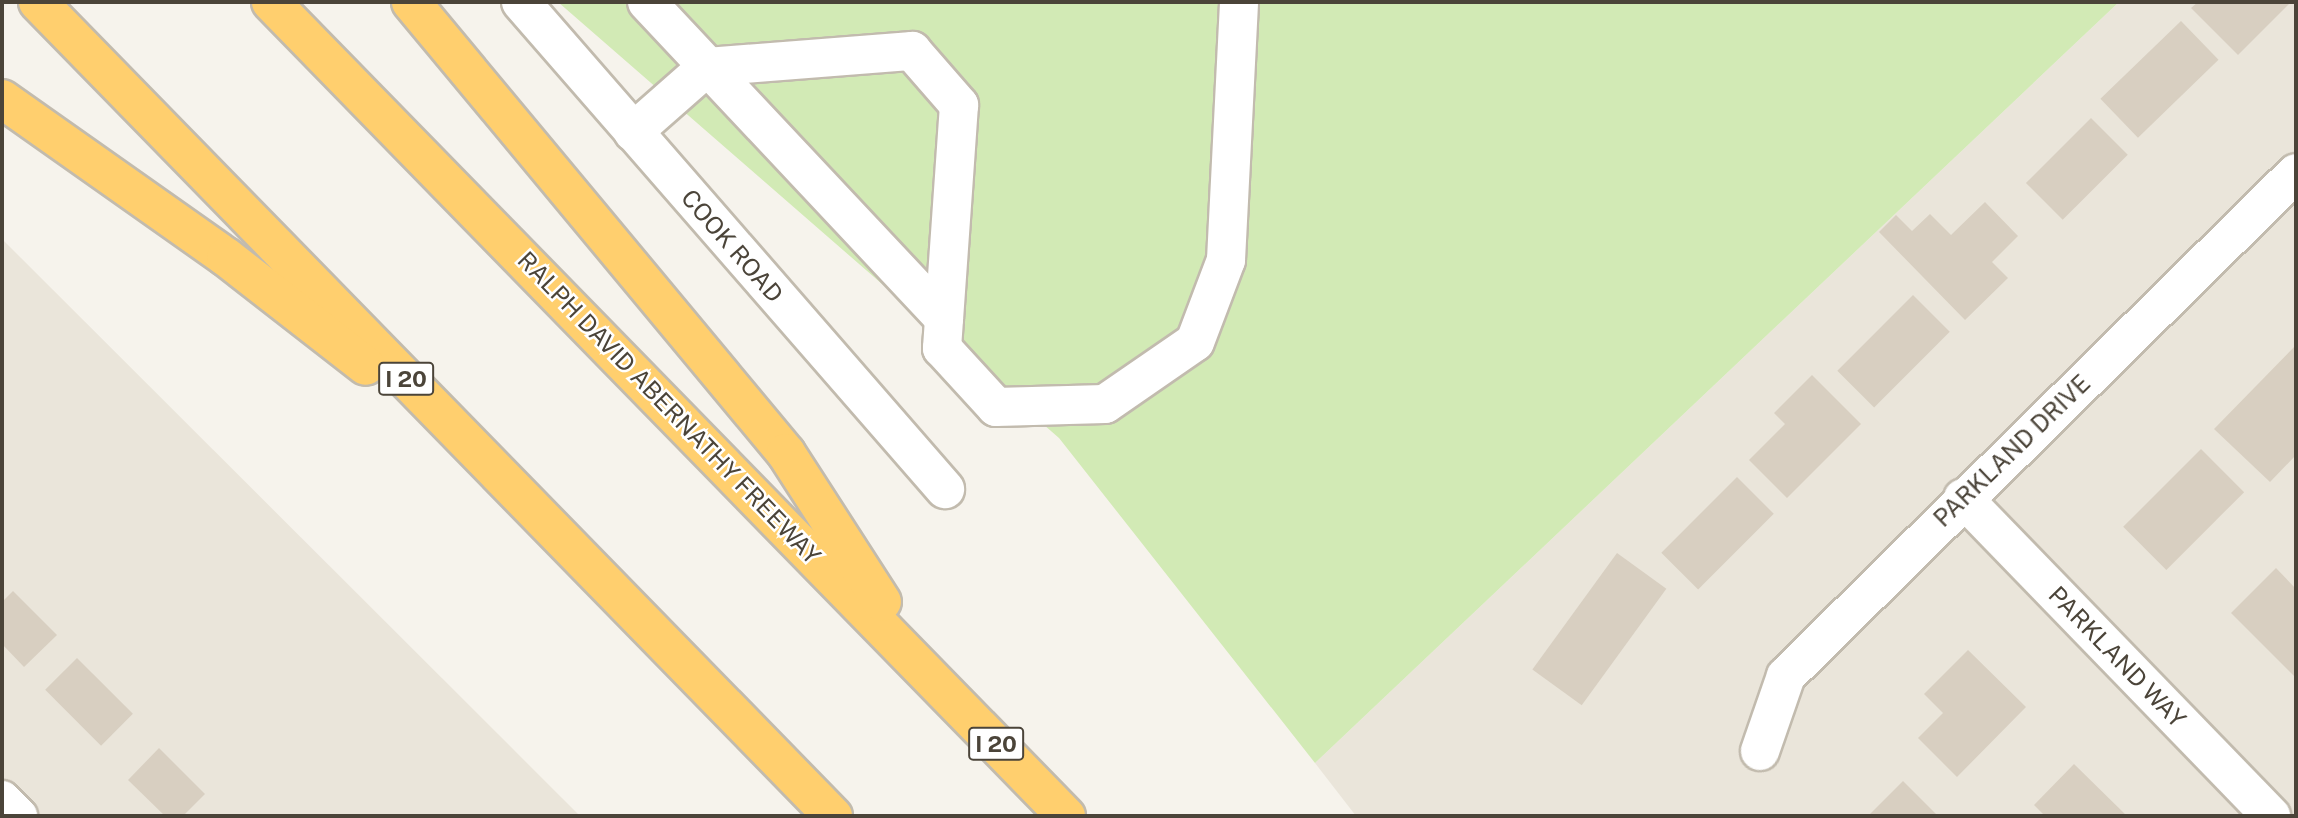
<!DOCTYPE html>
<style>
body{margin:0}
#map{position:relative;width:2298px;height:818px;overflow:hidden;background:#f6f3ec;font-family:"Public Sans",sans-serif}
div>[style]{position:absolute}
.residential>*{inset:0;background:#eae5da}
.green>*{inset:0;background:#d2eab5}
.building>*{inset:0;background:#d8cfc1;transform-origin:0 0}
.roads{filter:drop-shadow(2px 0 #c2bbae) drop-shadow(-2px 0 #c2bbae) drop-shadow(0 2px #c2bbae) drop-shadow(0 -2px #c2bbae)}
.minor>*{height:38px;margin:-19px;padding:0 19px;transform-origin:19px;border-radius:19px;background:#fff}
.highway>*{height:38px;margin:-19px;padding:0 19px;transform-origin:19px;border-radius:19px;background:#ffcf6e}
span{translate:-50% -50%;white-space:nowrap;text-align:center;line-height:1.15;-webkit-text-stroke:5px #fff;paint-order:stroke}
.shield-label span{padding:2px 5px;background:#fff;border:2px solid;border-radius:5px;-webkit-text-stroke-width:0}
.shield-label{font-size:23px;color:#4b4439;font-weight:700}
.street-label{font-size:24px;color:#4b4439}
.frame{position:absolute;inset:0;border:4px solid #4b4439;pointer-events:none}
</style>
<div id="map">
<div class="residential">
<i style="clip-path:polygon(2119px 2px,2296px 2px,2296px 816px,1356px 816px,1315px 763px)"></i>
<i style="clip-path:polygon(2px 239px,580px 816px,2px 816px)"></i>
</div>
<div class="green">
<i style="clip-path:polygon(558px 2px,2119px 2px,1315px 763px,1059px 438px)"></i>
</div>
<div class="building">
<i style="clip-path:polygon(2198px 2px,2291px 2px,2238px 55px,2191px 8px)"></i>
<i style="left:2181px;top:21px;width:54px;height:112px;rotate:46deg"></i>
<i style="left:2091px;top:118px;width:52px;height:92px;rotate:45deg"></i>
<i style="clip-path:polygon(1985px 202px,2018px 236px,1992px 262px,2008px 278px,1965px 320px,1879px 232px,1896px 215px,1912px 231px,1930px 214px,1951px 235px)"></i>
<i style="left:1913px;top:295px;width:52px;height:107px;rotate:45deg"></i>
<i style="clip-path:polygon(2296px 345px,2296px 455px,2270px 482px,2214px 429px)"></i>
<i style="clip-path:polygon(1812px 375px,1861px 424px,1787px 498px,1749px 460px,1785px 424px,1774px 413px)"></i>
<i style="left:2201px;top:449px;width:61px;height:110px;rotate:45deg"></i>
<i style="left:1737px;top:477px;width:52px;height:107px;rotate:45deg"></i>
<i style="left:1617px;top:553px;width:61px;height:144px;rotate:36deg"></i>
<i style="clip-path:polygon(2276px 568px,2296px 589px,2296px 678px,2231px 613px)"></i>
<i style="clip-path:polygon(13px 591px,57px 635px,24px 667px,2px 644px,2px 602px)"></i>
<i style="clip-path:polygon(1968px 650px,2026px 707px,1957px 777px,1918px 738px,1943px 713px,1924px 694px)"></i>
<i style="left:77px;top:658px;width:79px;height:45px;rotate:45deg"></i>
<i style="clip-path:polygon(159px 748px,205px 794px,183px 816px,165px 816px,128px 780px)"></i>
<i style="clip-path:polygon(2074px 764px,2127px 816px,2045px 816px,2034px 805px)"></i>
<i style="clip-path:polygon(1903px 781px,1938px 816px,1868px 816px)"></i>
</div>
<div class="roads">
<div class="minor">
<i style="left:521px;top:2px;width:646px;rotate:48.96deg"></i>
<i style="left:647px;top:2px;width:434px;rotate:46.8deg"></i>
<i style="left:633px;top:132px;width:98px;rotate:-41.3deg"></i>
<i style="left:707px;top:67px;width:206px;rotate:-4.5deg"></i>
<i style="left:912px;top:51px;width:72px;rotate:49deg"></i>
<i style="left:959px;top:105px;width:244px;rotate:94deg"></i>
<i style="left:942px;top:348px;width:80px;rotate:47.5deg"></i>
<i style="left:996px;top:407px;width:109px;rotate:-1.6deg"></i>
<i style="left:1105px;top:404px;width:109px;rotate:-34.6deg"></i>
<i style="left:1195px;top:342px;width:88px;rotate:-69.3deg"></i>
<i style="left:1226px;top:260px;width:258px;rotate:-87.1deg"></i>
<i style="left:1963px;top:498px;width:443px;rotate:45.9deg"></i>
<i style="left:1760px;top:751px;width:79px;rotate:-70.9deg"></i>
<i style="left:1786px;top:676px;width:716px;rotate:-44.6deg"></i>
<i style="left:2px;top:800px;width:23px;rotate:45deg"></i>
</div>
<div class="highway">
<i style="left:38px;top:2px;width:1138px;rotate:45.68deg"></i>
<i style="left:271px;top:2px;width:1138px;rotate:45.68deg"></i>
<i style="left:411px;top:2px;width:587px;rotate:50.26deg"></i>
<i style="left:786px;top:453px;width:177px;rotate:57.2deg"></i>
<i style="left:2px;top:99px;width:274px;rotate:35.2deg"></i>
<i style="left:226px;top:257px;width:177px;rotate:37.9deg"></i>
</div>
</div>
<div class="shield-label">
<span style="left:406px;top:379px">I 20</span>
<span style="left:996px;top:744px">I 20</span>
</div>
<div class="street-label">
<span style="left:732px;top:246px;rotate:49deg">COOK ROAD</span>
<span style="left:669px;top:408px;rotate:46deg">RALPH DAVID ABERNATHY FREEWAY</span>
<span style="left:2012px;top:451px;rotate:-44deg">PARKLAND DRIVE</span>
<span style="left:2117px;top:657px;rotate:46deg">PARKLAND WAY</span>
</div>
<div class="frame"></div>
</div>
